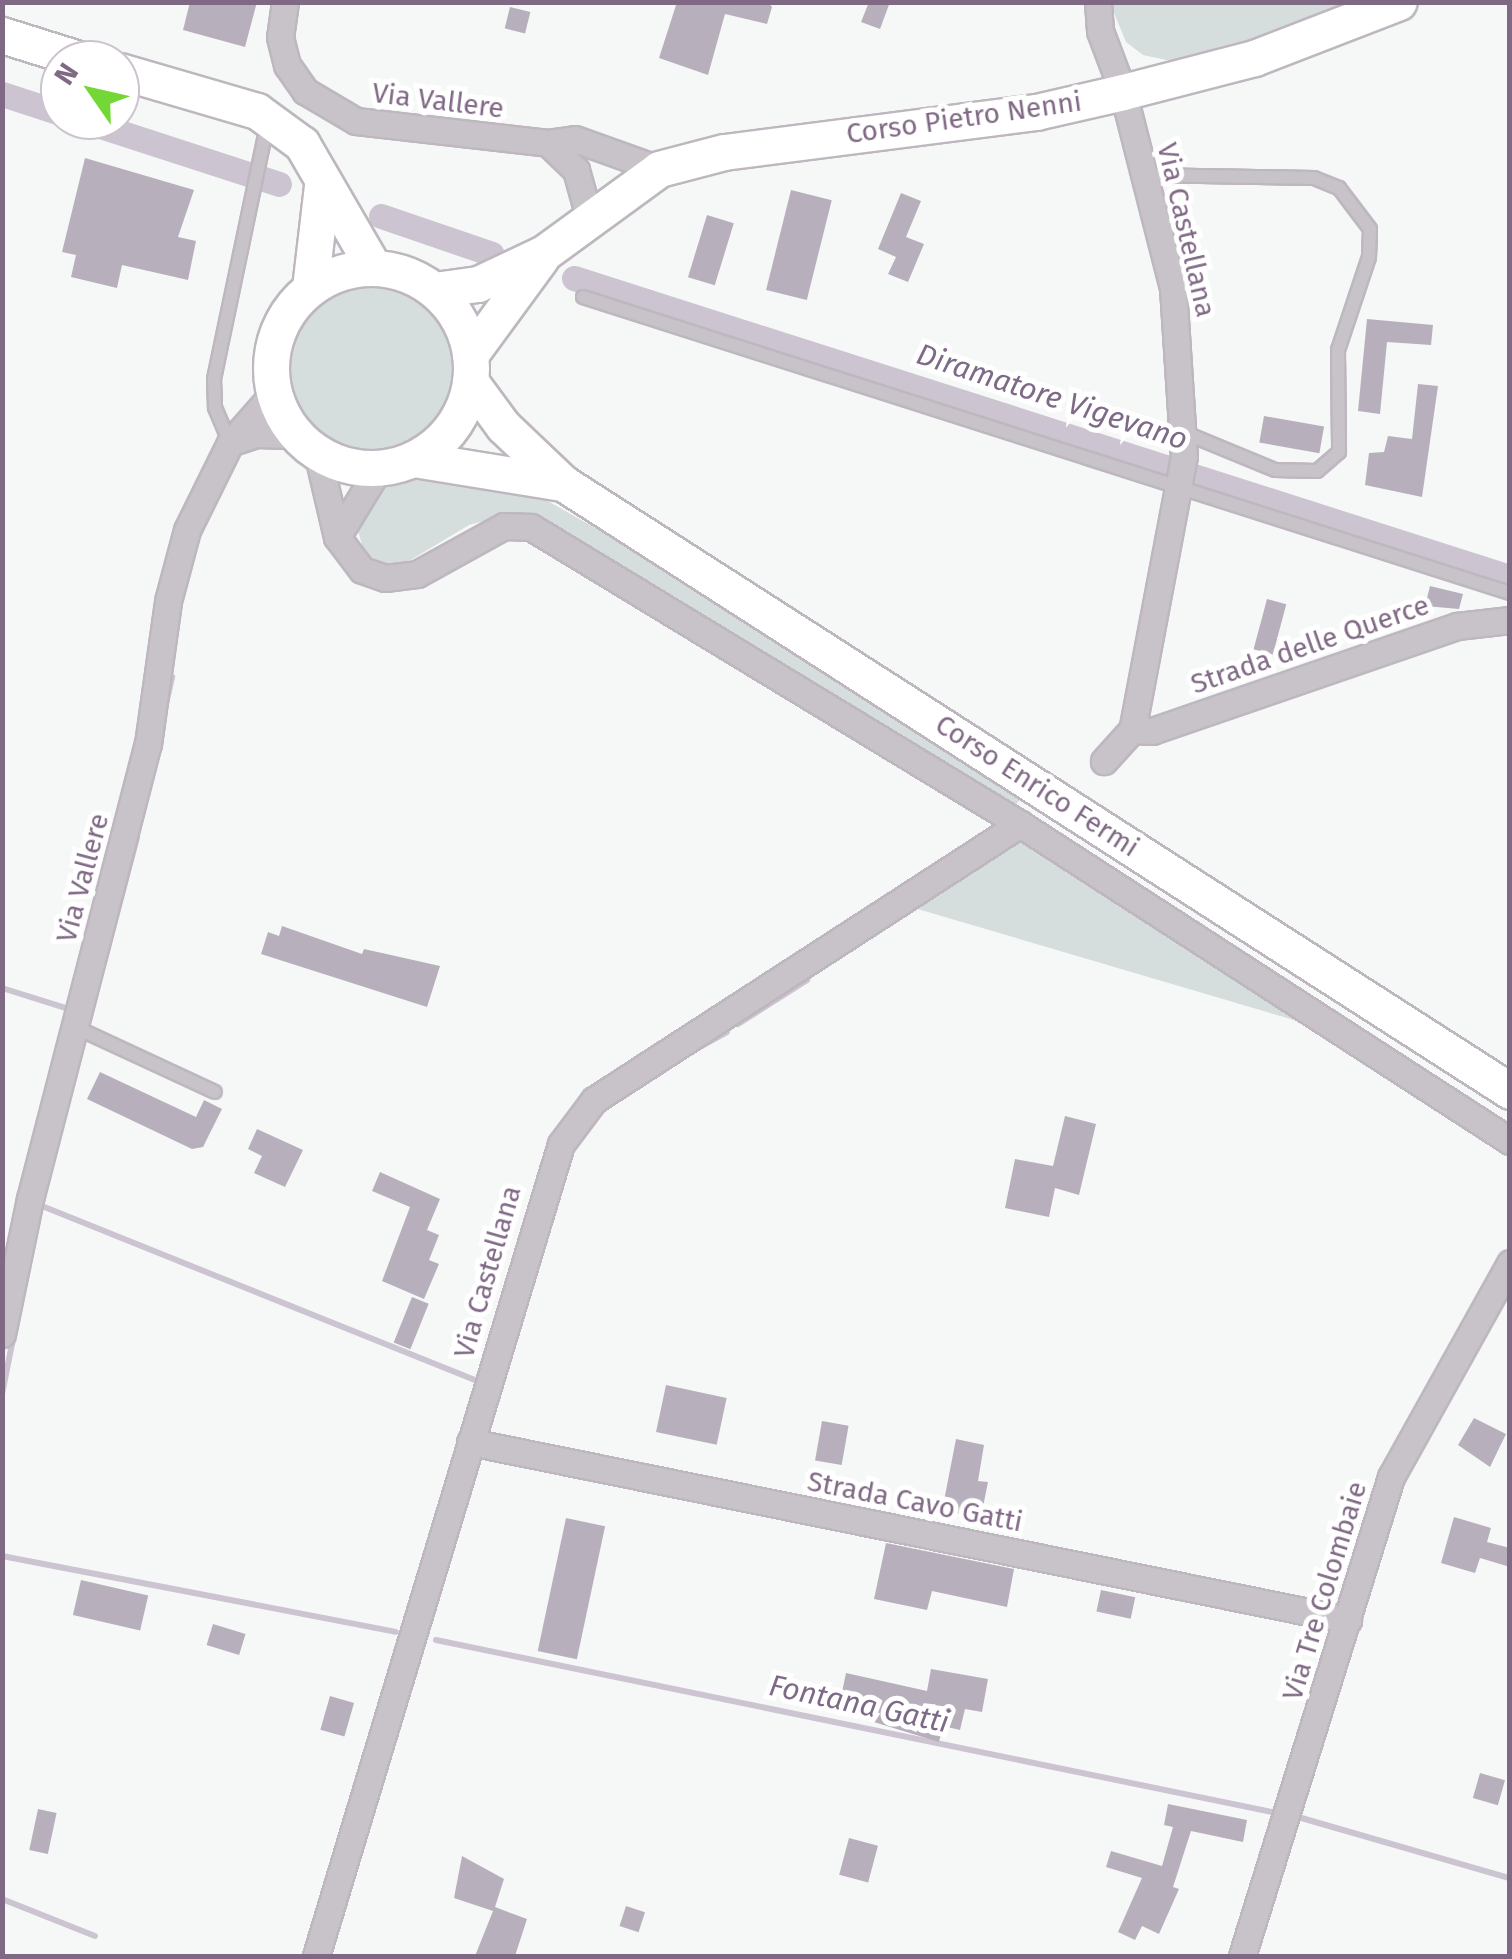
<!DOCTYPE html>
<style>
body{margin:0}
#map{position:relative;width:1512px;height:1959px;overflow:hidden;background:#f6f8f7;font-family:"Fira Sans",sans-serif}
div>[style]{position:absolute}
.green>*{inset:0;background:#d5dddd}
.round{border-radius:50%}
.stream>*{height:6px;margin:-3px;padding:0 3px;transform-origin:3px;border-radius:3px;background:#ccc4d0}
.canal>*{height:25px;margin:-12.5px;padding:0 12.5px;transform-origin:12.5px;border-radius:12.5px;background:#ccc4d0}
.building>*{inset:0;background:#b8afbc;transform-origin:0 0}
.roads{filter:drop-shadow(2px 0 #beb7bf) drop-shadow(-2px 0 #beb7bf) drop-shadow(0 2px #beb7bf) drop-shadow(0 -2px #beb7bf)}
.lane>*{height:12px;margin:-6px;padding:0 6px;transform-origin:6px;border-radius:6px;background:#c8c2c9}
.street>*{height:25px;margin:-12.5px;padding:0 12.5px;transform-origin:12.5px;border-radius:12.5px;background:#c8c2c9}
.secondary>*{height:35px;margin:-17.5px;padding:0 17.5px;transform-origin:17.5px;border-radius:17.5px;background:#fff}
.secondary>.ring{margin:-17.5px;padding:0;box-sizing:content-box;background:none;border:35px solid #fff;border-radius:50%}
span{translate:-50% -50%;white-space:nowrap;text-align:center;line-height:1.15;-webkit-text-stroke:10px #fff;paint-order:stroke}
.street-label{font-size:28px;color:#806985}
.water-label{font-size:30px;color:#7d6a87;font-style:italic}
.frame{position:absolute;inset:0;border:5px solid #806985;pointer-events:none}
.north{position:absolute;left:40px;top:40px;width:100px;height:100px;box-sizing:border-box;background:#fff;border:2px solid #ccc3ce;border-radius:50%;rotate:304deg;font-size:28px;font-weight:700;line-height:40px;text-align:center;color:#806985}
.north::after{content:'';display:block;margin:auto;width:35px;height:45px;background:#73d836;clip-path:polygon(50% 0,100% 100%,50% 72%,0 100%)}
</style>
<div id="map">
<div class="green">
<i style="clip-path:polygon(1110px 3px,1345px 3px,1192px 61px,1171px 61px,1143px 55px,1126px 42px)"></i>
<i class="round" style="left:284px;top:281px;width:170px;height:170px"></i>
<i style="clip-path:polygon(419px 476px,525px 488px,597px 529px,601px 525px,1021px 799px,1012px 808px,510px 514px,469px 525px,409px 561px,381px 564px,364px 552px,357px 527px,369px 495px,385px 483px)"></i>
<i style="clip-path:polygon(1017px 840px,1031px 843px,1304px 1023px,911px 907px)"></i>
</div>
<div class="stream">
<i style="left:165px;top:708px;width:32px;rotate:-77deg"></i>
<i style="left:103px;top:966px;width:133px;rotate:-75.2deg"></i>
<i style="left:2px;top:988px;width:73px;rotate:17.4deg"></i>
<i style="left:738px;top:1024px;width:82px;rotate:-32.5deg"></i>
<i style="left:684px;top:1056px;width:49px;rotate:-29.2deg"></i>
<i style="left:37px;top:1204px;width:476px;rotate:21.9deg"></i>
<i style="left:2px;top:1394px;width:61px;rotate:-78.7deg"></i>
<i style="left:2px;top:1556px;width:401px;rotate:10.9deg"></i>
<i style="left:436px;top:1640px;width:854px;rotate:11.63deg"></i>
<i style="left:1299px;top:1813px;width:188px;rotate:-72.6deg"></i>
<i style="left:1298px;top:1817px;width:221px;rotate:16.1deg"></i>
<i style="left:2px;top:1899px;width:100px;rotate:21.7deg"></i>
</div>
<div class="canal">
<i style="left:2px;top:94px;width:61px;rotate:18.1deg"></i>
<i style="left:82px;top:120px;width:207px;rotate:18deg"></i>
<i style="left:381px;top:216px;width:117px;rotate:18.9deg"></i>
<i style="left:574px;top:278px;width:983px;rotate:17.72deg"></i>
</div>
<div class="building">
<i style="clip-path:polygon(190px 2px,257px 2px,245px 47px,183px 30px)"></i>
<i style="clip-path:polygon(677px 2px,768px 2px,772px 7px,767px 24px,725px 14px,708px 75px,659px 58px)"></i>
<i style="clip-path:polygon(869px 2px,890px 2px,880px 29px,861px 22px)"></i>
<i style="left:510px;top:7px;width:21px;height:22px;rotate:14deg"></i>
<i style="clip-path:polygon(85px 158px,194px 190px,178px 237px,196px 241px,188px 280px,122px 265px,117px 288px,71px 277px,76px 255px,62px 252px)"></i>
<i style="left:791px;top:190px;width:42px;height:103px;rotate:14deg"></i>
<i style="clip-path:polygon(901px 193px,921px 201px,906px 237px,924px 244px,908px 282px,888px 274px,896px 257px,878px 249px)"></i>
<i style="left:707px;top:215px;width:28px;height:65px;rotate:17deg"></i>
<i style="clip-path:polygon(1367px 319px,1433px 325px,1431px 345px,1387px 342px,1380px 414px,1358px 411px)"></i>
<i style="clip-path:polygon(1418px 384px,1438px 386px,1422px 497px,1365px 485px,1369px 453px,1384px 452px,1388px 436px,1412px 439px)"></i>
<i style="left:1264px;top:416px;width:61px;height:27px;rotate:10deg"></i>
<i style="clip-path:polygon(1430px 586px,1463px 594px,1459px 609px,1425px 606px)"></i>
<i style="left:1267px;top:599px;width:20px;height:52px;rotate:15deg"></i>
<i style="clip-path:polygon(282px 926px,362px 954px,364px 949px,440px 966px,427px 1007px,261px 954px,268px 932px,279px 936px)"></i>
<i style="clip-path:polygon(100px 1072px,196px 1117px,204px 1100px,222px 1109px,203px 1147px,192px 1149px,87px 1099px)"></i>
<i style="clip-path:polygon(1065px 1116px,1096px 1124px,1079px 1195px,1055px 1188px,1049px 1217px,1005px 1208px,1015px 1159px,1053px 1166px)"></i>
<i style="clip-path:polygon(257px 1129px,303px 1150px,285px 1187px,254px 1173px,262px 1156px,248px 1149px)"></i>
<i style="clip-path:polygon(380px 1172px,440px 1199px,427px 1230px,439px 1235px,429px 1260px,439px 1264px,424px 1299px,382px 1281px,410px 1207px,372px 1191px)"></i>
<i style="left:412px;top:1297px;width:18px;height:49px;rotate:22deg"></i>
<i style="left:666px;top:1385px;width:62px;height:48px;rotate:12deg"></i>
<i style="clip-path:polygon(1474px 1418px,1506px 1434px,1490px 1467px,1458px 1445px)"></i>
<i style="left:822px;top:1421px;width:27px;height:40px;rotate:10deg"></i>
<i style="clip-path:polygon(956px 1439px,984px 1445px,978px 1481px,988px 1482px,981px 1517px,942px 1511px)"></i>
<i style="clip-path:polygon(1454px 1517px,1491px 1528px,1487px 1542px,1510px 1548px,1510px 1567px,1480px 1558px,1475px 1573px,1441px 1563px)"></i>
<i style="left:566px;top:1518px;width:40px;height:136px;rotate:12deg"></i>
<i style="clip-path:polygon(886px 1543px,1014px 1569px,1007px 1607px,932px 1591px,927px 1610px,874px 1599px)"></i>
<i style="left:81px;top:1580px;width:69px;height:36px;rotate:13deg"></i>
<i style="left:1101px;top:1590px;width:35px;height:22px;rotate:12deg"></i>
<i style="left:213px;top:1624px;width:34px;height:22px;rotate:17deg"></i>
<i style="clip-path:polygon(931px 1669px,988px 1679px,982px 1712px,965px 1709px,960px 1730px,943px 1726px,939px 1742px,838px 1711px,846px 1673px,927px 1691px)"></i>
<i style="left:330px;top:1696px;width:25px;height:35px;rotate:16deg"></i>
<i style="left:1480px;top:1773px;width:26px;height:26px;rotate:16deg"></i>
<i style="clip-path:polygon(1168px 1804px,1247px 1820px,1243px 1842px,1191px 1831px,1173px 1887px,1179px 1889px,1159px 1934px,1142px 1926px,1135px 1940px,1118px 1932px,1142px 1878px,1106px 1867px,1111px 1851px,1162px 1866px,1173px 1827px,1164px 1825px)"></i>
<i style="left:38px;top:1809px;width:19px;height:42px;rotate:12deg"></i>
<i style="left:849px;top:1838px;width:30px;height:38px;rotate:15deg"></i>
<i style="clip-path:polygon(462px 1856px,504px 1879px,495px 1907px,527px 1919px,515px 1956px,475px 1956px,493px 1911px,454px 1898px)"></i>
<i style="left:626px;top:1906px;width:20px;height:21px;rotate:18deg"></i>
</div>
<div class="roads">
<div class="lane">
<i style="left:1143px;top:175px;width:171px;rotate:1deg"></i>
<i style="left:1314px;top:178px;width:27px;rotate:22deg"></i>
<i style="left:1339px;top:188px;width:51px;rotate:52.9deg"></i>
<i style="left:1370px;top:229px;width:28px;rotate:92deg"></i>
<i style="left:1369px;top:257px;width:98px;rotate:108.4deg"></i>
<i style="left:1338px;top:350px;width:102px;rotate:89.4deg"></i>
<i style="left:1339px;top:452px;width:29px;rotate:139deg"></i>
<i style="left:1317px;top:471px;width:42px;rotate:-178.6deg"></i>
<i style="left:1275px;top:470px;width:100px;rotate:-157.6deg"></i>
<i style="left:583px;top:297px;width:973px;rotate:17.71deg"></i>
<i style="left:230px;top:443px;width:39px;rotate:-113deg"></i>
<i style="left:215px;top:407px;width:28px;rotate:-92deg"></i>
<i style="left:214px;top:379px;width:245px;rotate:-78.2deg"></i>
<i style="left:75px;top:1027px;width:154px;rotate:24.9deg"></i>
</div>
<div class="street">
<i style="left:285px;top:2px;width:35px;rotate:98deg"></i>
<i style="left:280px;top:37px;width:29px;rotate:76deg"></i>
<i style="left:287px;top:65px;width:32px;rotate:55deg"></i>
<i style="left:305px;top:91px;width:59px;rotate:30.5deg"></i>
<i style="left:356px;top:121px;width:193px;rotate:6.5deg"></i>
<i style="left:548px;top:143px;width:27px;rotate:-8deg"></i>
<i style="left:575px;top:139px;width:89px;rotate:19.7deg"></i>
<i style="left:1098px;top:2px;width:29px;rotate:86deg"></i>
<i style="left:1100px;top:31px;width:65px;rotate:69.3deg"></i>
<i style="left:1123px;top:92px;width:202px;rotate:75.7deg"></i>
<i style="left:1173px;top:288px;width:168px;rotate:86.3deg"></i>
<i style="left:1184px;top:456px;width:279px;rotate:100.7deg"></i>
<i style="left:1132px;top:730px;width:42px;rotate:132.1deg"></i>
<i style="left:548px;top:143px;width:39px;rotate:44deg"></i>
<i style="left:576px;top:170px;width:49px;rotate:74.5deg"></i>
<i style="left:235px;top:441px;width:23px;rotate:-18deg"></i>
<i style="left:257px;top:434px;width:38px;rotate:2deg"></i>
<i style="left:318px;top:456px;width:83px;rotate:76.8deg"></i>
<i style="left:337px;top:537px;width:41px;rotate:52.9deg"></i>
<i style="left:362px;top:570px;width:24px;rotate:19deg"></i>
<i style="left:385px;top:578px;width:32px;rotate:-7deg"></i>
<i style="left:417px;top:574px;width:99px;rotate:-28.9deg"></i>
<i style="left:504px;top:526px;width:27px;rotate:2deg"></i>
<i style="left:531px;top:527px;width:572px;rotate:31.27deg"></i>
<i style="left:1020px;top:824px;width:584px;rotate:32.9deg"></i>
<i style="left:337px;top:537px;width:81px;rotate:-58.7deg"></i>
<i style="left:1132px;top:730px;width:20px;rotate:3deg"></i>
<i style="left:1152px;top:731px;width:323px;rotate:-19deg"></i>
<i style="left:1457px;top:626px;width:53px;rotate:-6.5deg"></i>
<i style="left:2px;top:1334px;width:138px;rotate:-78.3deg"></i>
<i style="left:30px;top:1199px;width:470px;rotate:-75.5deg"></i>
<i style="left:148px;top:744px;width:144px;rotate:-82deg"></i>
<i style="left:168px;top:601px;width:73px;rotate:-75deg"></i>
<i style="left:187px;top:530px;width:97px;rotate:-63.7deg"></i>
<i style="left:230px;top:443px;width:65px;rotate:-48.7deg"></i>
<i style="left:470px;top:1442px;width:896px;rotate:11.46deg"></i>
<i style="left:316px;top:1956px;width:848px;rotate:-73.21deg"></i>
<i style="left:561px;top:1144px;width:55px;rotate:-53.1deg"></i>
<i style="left:594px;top:1100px;width:508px;rotate:-32.94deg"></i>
<i style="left:1242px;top:1956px;width:502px;rotate:-72.72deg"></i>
<i style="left:1391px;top:1477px;width:245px;rotate:-60.9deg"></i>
</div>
<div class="secondary">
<i style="left:2px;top:35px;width:84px;rotate:17.4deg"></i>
<i style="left:120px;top:71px;width:143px;rotate:16.3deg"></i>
<i style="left:257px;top:111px;width:56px;rotate:36.3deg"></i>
<i style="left:302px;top:144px;width:143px;rotate:59.9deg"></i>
<i class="ring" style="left:271px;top:268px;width:165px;height:165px"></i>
<i style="left:310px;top:288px;width:103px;rotate:-83.3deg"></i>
<i style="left:434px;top:290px;width:44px;rotate:-7.8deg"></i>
<i style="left:478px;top:284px;width:73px;rotate:-25.2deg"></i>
<i style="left:544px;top:253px;width:142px;rotate:-36.1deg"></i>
<i style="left:659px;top:169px;width:67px;rotate:-14.7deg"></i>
<i style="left:724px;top:152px;width:315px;rotate:-7.3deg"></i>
<i style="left:1036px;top:112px;width:89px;rotate:-12.9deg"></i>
<i style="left:1123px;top:92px;width:135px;rotate:-14.5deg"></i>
<i style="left:1254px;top:58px;width:155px;rotate:-21.1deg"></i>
<i style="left:470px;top:355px;width:120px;rotate:-53.8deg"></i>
<i style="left:470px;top:381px;width:56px;rotate:53.7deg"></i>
<i style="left:503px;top:426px;width:83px;rotate:43.5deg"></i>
<i style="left:563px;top:483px;width:1125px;rotate:32.7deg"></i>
<i style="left:414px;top:459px;width:151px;rotate:9.2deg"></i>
</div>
</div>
<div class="street-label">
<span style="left:438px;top:101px;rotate:7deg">Via Vallere</span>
<span style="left:964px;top:118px;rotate:-8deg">Corso Pietro Nenni</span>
<span style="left:1186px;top:230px;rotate:77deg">Via Castellana</span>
<span style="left:1310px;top:645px;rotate:-19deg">Strada delle Querce</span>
<span style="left:1037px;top:786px;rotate:33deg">Corso Enrico Fermi</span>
<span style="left:83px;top:878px;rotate:-75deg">Via Vallere</span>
<span style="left:488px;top:1272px;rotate:-74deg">Via Castellana</span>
<span style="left:915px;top:1502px;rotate:11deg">Strada Cavo Gatti</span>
<span style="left:1325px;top:1591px;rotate:-73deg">Via Tre Colombaie</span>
</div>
<div class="water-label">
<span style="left:1052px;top:397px;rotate:18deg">Diramatore Vigevano</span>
<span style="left:859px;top:1704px;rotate:12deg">Fontana Gatti</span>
</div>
<div class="frame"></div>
<div class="north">N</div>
</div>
